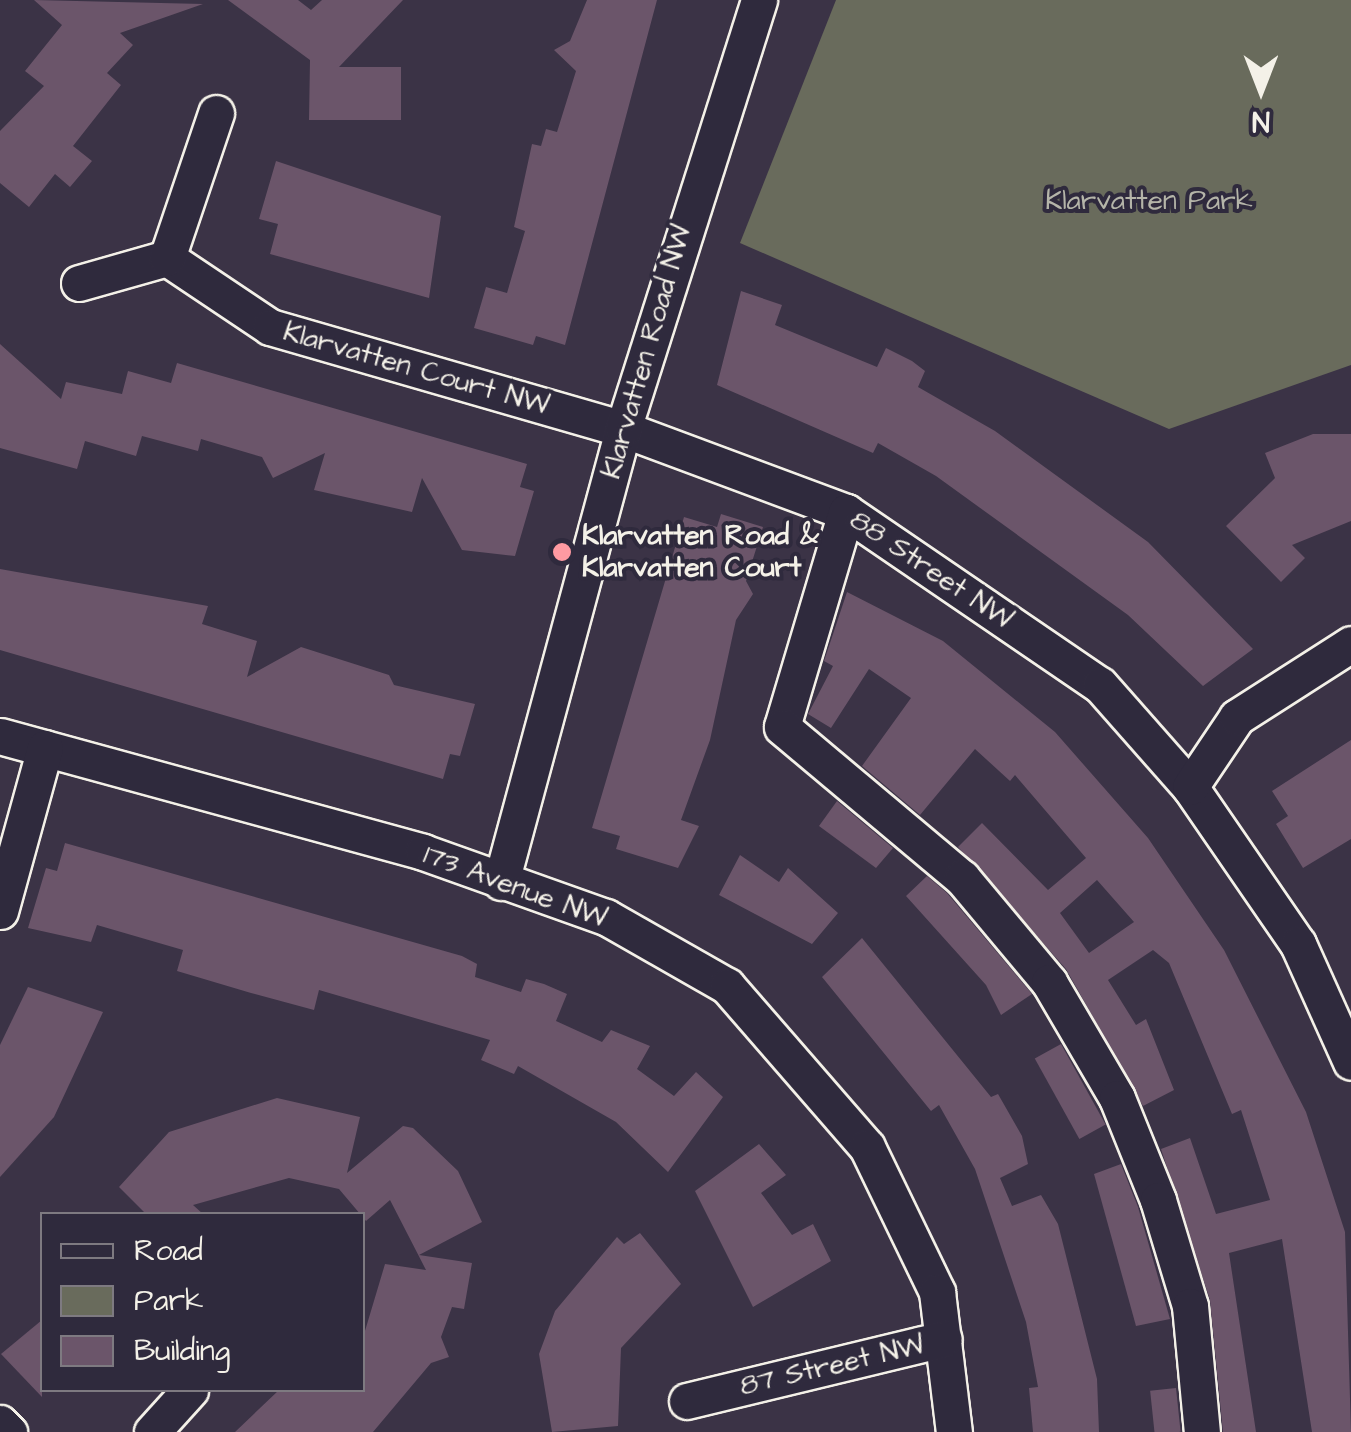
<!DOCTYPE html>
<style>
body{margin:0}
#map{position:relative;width:1351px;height:1432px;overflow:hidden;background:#3b3346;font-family:"Architects Daughter",sans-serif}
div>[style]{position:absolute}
.green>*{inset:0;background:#696b5c}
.building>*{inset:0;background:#6b556a;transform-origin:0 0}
.roads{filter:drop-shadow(2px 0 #f4f1e8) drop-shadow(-2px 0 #f4f1e8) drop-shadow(0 2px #f4f1e8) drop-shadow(0 -2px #f4f1e8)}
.minor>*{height:35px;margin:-17.5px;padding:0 17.5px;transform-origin:17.5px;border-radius:17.5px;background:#2f2a3d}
.dots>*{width:28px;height:28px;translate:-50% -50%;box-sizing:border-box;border:5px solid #2f2a3d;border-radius:50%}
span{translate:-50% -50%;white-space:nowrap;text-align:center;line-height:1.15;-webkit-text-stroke:8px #2f2a3d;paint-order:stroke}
.park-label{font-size:28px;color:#b5b5a9}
.street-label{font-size:28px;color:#f4f1e8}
.poi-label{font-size:28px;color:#f4f1e8;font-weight:700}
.left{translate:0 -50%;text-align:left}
.legend{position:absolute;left:40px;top:1212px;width:325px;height:180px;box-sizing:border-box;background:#2f2a3d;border:2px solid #7e7a81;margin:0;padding:12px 18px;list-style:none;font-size:30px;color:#f4f1e8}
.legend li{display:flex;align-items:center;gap:20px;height:50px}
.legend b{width:50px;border:2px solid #7e7a81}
.north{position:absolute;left:1211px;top:40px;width:100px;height:100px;-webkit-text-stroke:8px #2f2a3d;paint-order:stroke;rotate:180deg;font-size:28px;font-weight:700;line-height:40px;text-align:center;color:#f4f1e8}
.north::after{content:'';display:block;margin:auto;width:35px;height:45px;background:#f4f1e8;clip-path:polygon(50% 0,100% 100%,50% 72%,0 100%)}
</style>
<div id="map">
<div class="green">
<i style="clip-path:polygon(836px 0,1351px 0,1351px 365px,1169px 429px,740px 243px)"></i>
</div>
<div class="building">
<i style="clip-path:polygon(34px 0,203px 4px,120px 33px,133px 45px,107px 73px,121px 85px,73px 146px,92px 161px,70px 187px,55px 174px,29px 207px,0 183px,0 131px,44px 86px,25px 71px,62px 25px)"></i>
<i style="clip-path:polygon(228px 0,298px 0,311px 10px,322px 0,403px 0,339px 67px,401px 67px,401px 120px,309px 120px,310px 60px)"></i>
<i style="clip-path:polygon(587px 0,657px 0,565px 345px,536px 336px,533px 345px,474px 328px,486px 287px,507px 293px,525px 231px,514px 227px,532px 144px,541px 146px,546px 129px,557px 132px,576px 71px,554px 50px,570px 41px)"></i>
<i style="clip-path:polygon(276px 161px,441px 216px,429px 298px,270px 254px,278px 224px,259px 219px)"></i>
<i style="clip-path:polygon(741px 291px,782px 305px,775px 325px,877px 367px,886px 348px,912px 361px,925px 371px,918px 387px,995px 431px,1148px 542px,1253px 649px,1203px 686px,1128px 615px,936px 476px,878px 443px,873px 453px,717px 385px)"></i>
<i style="clip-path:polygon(0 344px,61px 399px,66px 382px,122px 394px,128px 371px,171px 383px,177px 363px,527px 464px,520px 487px,534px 491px,515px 556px,462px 550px,422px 478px,412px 512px,314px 490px,325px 453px,273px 478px,262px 457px,201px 439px,198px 451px,142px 436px,136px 456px,85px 441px,77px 469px,0 448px)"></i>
<i style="clip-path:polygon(1313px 434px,1351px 434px,1351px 521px,1292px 545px,1305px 558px,1281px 582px,1226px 526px,1275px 478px,1265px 453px)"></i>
<i style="clip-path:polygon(721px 514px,763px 527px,746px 581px,753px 594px,736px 620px,710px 740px,681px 820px,699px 826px,678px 868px,616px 849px,620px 836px,592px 828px,684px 517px,717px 527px)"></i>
<i style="clip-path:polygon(0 569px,208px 606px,202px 624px,257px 641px,247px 677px,301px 647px,389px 675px,394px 685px,475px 704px,460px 756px,450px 754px,443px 779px,0 650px)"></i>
<i style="clip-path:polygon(evenodd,847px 592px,943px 641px,1055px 732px,1148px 838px,1224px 950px,1306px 1112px,1345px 1232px,1351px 1432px,1312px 1432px,1282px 1239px,1229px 1253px,1256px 1432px,1223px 1432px,1210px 1300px,1161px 1149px,1190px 1138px,1216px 1214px,1270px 1200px,1241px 1110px,1232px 1114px,1169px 963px,1153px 950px,1108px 980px,1136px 1025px,1146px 1019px,1174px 1090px,1143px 1106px,1066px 969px,958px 847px,982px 823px,1048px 890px,1086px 858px,1015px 775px,1010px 781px,975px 749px,920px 815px,862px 766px,911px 698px,869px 669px,831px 728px,808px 714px,833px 666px,824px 661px,847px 592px,1097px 880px,1134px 922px,1089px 953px,1060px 913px,1097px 880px)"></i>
<i style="clip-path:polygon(1351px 740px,1351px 839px,1303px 868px,1276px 824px,1288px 816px,1272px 791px)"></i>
<i style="clip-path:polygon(837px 801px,893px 848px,876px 868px,819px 826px)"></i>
<i style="clip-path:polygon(65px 843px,462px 956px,477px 964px,475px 977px,521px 992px,526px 979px,544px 984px,567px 994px,556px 1021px,602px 1042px,611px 1030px,650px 1046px,637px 1069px,674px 1096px,696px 1072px,723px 1097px,668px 1172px,616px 1122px,518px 1066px,514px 1074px,481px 1060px,490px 1040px,319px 990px,314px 1010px,251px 993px,177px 971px,183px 950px,97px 925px,91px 942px,28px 928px,46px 868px,57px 871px)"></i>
<i style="clip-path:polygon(740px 855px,779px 882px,788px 868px,838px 913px,812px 944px,719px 895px)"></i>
<i style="clip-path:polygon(927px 876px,947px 893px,1032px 994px,1001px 1015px,986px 985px,906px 896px)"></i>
<i style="clip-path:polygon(862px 938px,991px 1097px,998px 1094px,1022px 1136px,1028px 1164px,1000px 1178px,1012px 1206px,1041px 1195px,1058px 1224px,1097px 1379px,1099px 1432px,1033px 1432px,1029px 1388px,1038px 1387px,1026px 1322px,975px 1169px,939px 1105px,931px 1111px,822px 977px)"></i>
<i style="clip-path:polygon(28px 987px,103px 1012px,54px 1117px,0 1177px,0 1045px)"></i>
<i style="left:1061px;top:1044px;width:92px;height:30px;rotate:61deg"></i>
<i style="clip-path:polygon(277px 1098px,360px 1117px,347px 1173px,403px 1126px,413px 1128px,458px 1171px,482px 1222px,419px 1255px,472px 1263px,464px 1309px,452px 1307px,441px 1337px,449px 1357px,431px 1363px,373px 1432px,235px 1432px,279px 1390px,362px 1390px,362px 1341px,385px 1264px,426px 1270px,390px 1200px,366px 1221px,339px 1189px,289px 1178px,193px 1205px,203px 1214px,146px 1214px,119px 1187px,169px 1132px)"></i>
<i style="clip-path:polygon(759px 1144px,786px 1175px,761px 1193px,792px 1235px,813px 1224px,831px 1261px,753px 1307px,695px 1191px)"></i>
<i style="clip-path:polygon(1121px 1164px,1138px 1207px,1170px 1319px,1136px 1326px,1094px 1174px)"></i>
<i style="clip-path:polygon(640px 1233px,681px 1284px,621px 1348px,618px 1426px,552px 1432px,539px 1354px,555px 1311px,617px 1237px,624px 1244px)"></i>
<i style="clip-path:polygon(42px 1320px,42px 1397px,1px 1354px)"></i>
<i style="left:1176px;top:1388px;width:44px;height:26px;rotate:84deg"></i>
</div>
<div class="roads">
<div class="minor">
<i style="left:167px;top:258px;width:124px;rotate:33.8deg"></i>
<i style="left:270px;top:327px;width:367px;rotate:16.1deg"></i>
<i style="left:623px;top:429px;width:238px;rotate:20.4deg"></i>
<i style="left:846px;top:512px;width:307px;rotate:34.3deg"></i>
<i style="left:1100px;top:685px;width:136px;rotate:48.6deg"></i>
<i style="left:1190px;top:787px;width:191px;rotate:55.5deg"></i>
<i style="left:1298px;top:944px;width:129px;rotate:65.8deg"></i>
<i style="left:79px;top:283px;width:91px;rotate:-15.9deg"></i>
<i style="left:167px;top:258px;width:153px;rotate:-71.3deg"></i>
<i style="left:846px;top:512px;width:224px;rotate:106.6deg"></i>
<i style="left:782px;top:727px;width:235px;rotate:40deg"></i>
<i style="left:962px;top:878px;width:136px;rotate:50.1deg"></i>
<i style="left:1049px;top:982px;width:134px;rotate:59.6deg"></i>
<i style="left:1117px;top:1098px;width:110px;rotate:68.1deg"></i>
<i style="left:1158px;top:1200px;width:111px;rotate:73.2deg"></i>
<i style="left:1190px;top:1306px;width:127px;rotate:84.6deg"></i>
<i style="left:0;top:736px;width:439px;rotate:15.3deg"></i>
<i style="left:423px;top:852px;width:194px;rotate:19.6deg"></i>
<i style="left:606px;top:917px;width:139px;rotate:29.7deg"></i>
<i style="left:727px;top:986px;width:213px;rotate:49deg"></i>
<i style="left:867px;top:1147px;width:161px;rotate:64.2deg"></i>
<i style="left:937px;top:1292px;width:141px;rotate:83.1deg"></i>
<i style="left:1190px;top:787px;width:84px;rotate:-56.1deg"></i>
<i style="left:1237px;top:717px;width:135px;rotate:-32.6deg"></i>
<i style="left:501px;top:882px;width:469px;rotate:-74.9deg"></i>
<i style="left:623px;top:429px;width:450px;rotate:-72.4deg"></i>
<i style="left:0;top:911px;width:169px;rotate:-74.6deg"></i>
<i style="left:687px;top:1401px;width:264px;rotate:-13.6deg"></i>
<i style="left:0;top:1423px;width:13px;rotate:45deg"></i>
<i style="left:152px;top:1432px;width:57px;rotate:-47.9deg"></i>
</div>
</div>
<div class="dots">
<i style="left:562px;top:552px;background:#ff9aa2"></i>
</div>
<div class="park-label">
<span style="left:1149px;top:201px">Klarvatten Park</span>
</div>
<div class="street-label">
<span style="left:647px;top:352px;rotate:-74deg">Klarvatten Road NW</span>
<span style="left:416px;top:369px;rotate:16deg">Klarvatten Court NW</span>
<span style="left:931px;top:570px;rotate:34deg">88 Street NW</span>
<span style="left:515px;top:887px;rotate:20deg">173 Avenue NW</span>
<span style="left:832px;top:1366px;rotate:-13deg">87 Street NW</span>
</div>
<div class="poi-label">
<span class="left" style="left:582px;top:552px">Klarvatten Road &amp;<br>Klarvatten Court</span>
</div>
<ul class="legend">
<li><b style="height:12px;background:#2f2a3d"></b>Road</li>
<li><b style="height:28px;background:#696b5c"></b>Park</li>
<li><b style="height:28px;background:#6b556a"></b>Building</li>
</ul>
<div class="north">N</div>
</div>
